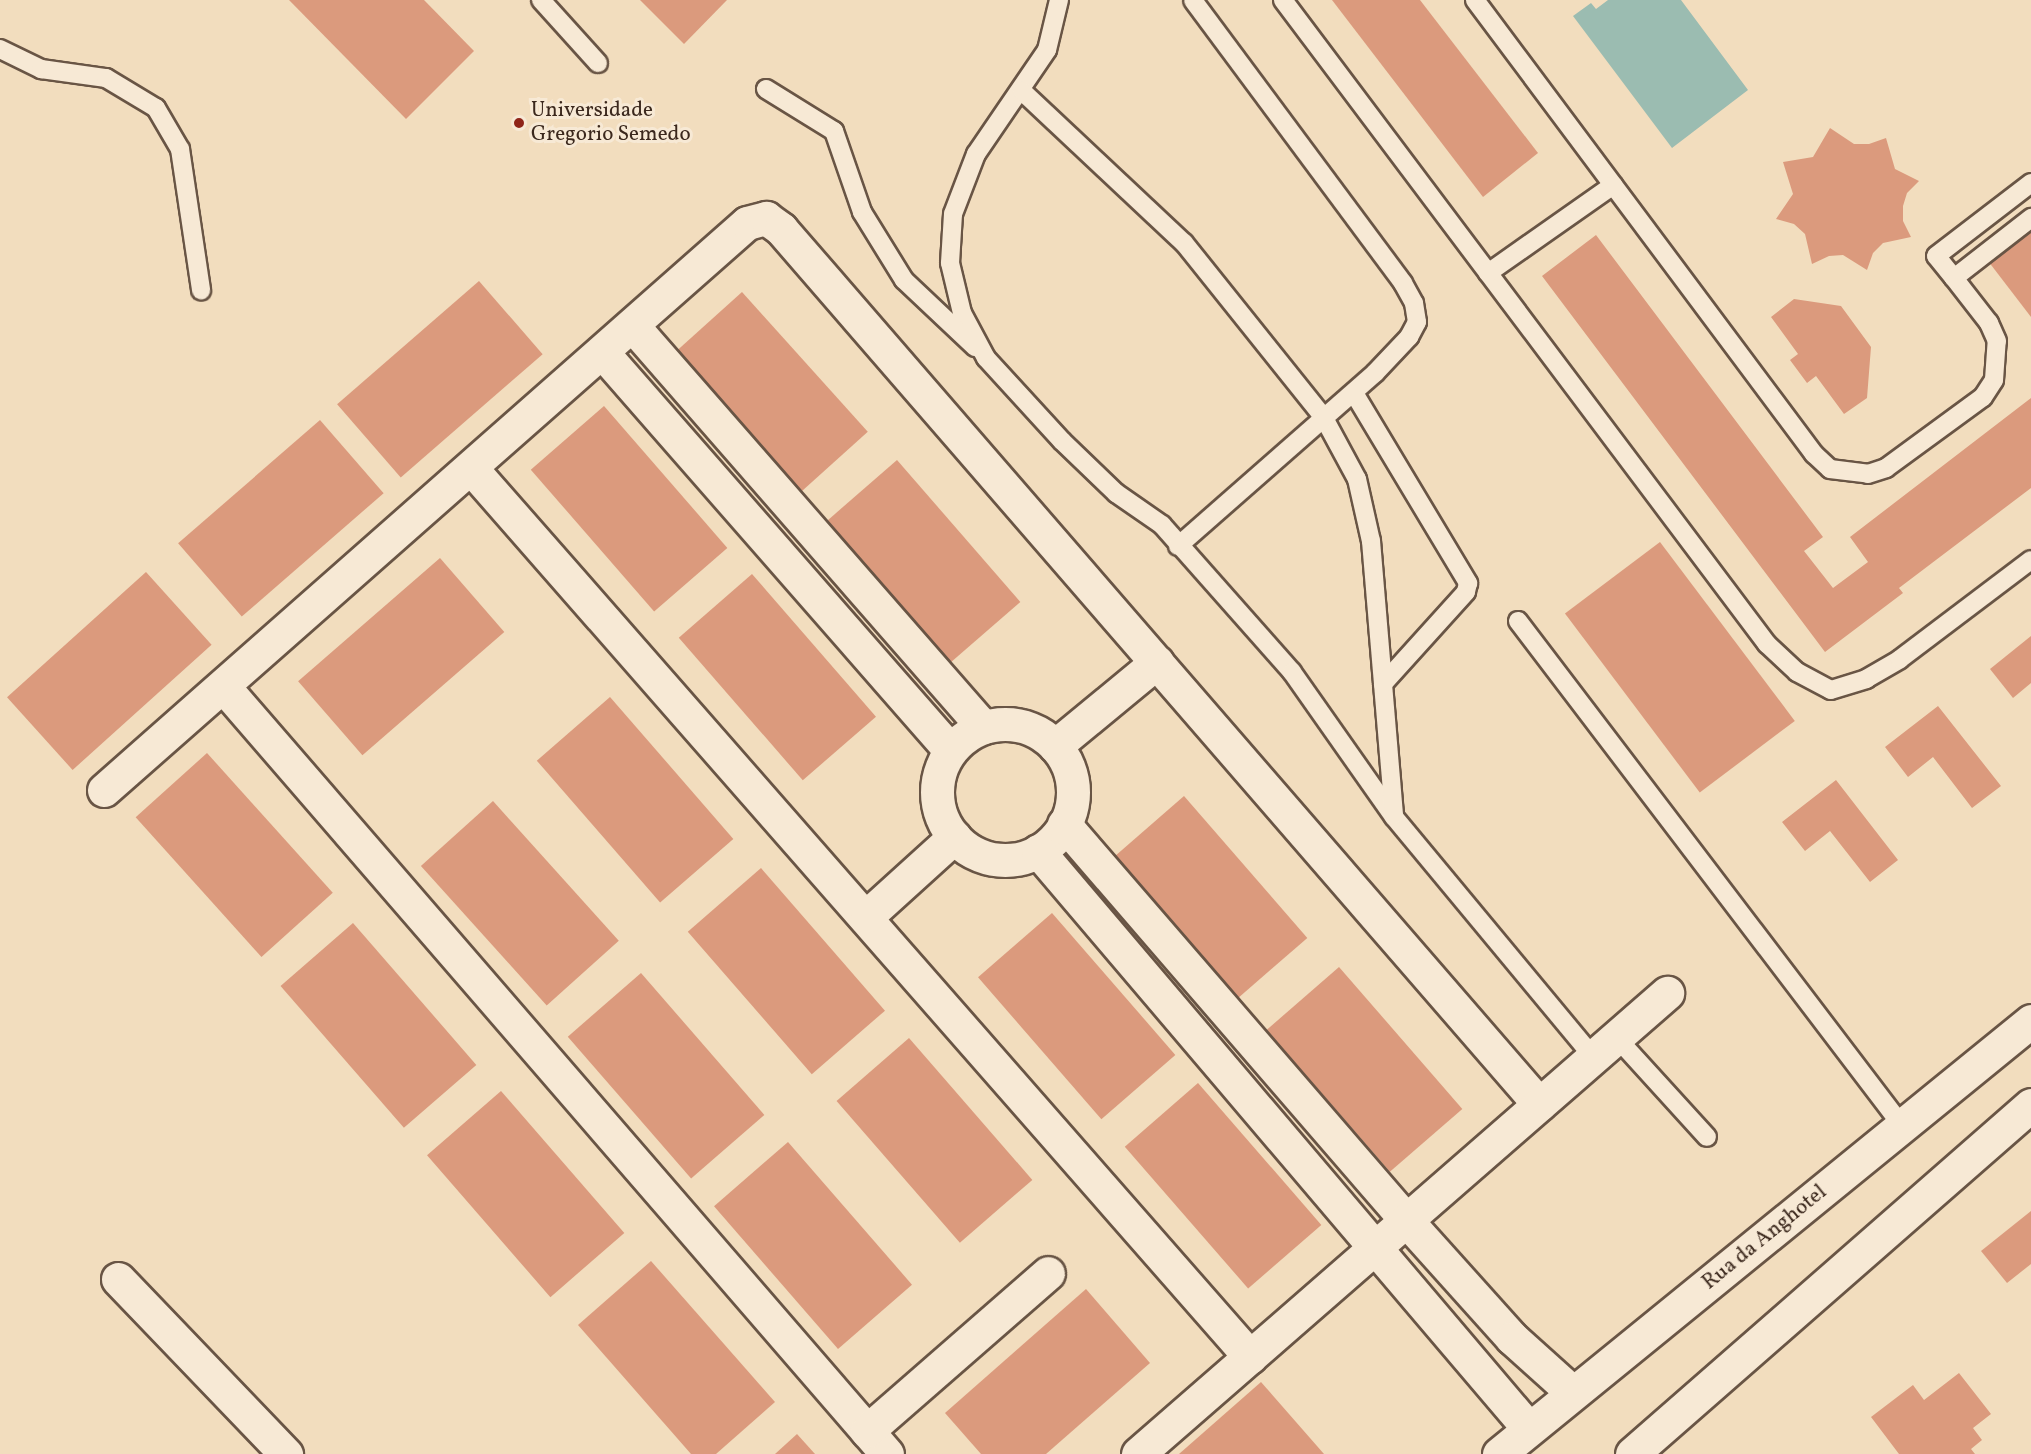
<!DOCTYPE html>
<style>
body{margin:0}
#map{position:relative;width:2031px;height:1454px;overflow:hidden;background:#f2ddbe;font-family:Vollkorn,serif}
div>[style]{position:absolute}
.water>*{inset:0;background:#9bbcb1}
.building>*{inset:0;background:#db9a7d;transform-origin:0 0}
.roads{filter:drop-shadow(2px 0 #695545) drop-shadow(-2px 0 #695545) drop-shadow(0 2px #695545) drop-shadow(0 -2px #695545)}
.service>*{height:18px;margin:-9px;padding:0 9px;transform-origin:9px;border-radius:9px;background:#f7e9d5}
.minor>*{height:33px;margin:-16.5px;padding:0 16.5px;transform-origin:16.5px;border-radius:16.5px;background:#f7e9d5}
.minor>.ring{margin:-16.5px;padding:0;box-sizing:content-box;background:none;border:33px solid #f7e9d5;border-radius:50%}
.secondary>*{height:33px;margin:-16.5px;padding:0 16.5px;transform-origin:16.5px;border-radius:16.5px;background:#f7e9d5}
.dots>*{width:16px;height:16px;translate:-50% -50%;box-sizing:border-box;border:3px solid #f7e9d5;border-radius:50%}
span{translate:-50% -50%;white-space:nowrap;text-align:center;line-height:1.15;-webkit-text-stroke:6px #f7e9d5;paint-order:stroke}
.poi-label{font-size:21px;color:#3b281d}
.left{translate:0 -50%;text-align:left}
.street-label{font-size:21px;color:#3b281d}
</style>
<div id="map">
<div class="water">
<i style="clip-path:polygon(1608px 0,1681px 0,1748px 90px,1672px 148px,1573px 16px,1591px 3px,1596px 9px)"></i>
</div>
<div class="building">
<i style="clip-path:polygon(289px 0,424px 0,474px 51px,406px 119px)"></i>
<i style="clip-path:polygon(640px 0,727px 0,684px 44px)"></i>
<i style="clip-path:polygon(1332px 0,1420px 0,1538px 153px,1483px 197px)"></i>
<i style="clip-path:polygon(1830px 128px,1854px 144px,1869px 144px,1886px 138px,1895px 169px,1919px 181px,1907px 193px,1903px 206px,1903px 221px,1911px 237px,1883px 243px,1873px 253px,1867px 270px,1843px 255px,1829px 256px,1812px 264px,1805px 234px,1794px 224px,1776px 219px,1793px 194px,1783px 162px,1813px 157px)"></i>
<i style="clip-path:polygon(2031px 222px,2031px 317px,1985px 257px)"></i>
<i style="clip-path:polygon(1596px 235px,1823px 537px,1804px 551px,1833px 588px,1868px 562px,1850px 537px,2031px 398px,2031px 488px,1899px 588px,1903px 593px,1825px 652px,1542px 276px)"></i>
<i style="left:479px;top:281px;width:97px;height:188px;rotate:49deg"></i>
<i style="left:742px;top:292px;width:188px;height:96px;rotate:48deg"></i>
<i style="clip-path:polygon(1794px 299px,1841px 306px,1871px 347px,1867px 398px,1844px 414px,1816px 376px,1807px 383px,1790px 360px,1798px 354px,1771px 317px)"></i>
<i style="left:604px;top:406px;width:188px;height:97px;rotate:49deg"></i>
<i style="left:320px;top:420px;width:97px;height:188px;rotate:49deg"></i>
<i style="left:897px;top:460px;width:188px;height:97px;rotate:49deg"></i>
<i style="left:1660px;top:542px;width:224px;height:119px;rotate:53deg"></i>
<i style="left:440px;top:558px;width:98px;height:188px;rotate:49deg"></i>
<i style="left:146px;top:572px;width:98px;height:187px;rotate:48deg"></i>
<i style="left:752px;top:574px;width:189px;height:97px;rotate:49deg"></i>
<i style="clip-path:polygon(2031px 636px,2031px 683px,2013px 698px,1990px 669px)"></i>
<i style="left:610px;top:697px;width:188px;height:97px;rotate:49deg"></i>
<i style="clip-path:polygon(1938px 706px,2001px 786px,1972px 808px,1933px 757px,1908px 777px,1885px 747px)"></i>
<i style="left:207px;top:753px;width:188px;height:96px;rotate:48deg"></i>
<i style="clip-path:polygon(1836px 780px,1898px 860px,1870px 882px,1830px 831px,1805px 851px,1782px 822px)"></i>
<i style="left:1184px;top:796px;width:188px;height:97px;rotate:49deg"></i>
<i style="left:493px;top:801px;width:188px;height:97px;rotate:48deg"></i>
<i style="left:761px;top:868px;width:189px;height:97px;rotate:49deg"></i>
<i style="left:1052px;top:913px;width:188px;height:98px;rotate:49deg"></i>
<i style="left:353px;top:923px;width:188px;height:96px;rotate:49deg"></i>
<i style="left:1339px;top:967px;width:188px;height:96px;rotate:49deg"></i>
<i style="left:641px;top:973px;width:188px;height:97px;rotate:49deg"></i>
<i style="left:909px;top:1038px;width:188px;height:96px;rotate:49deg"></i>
<i style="left:1198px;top:1083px;width:188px;height:97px;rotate:49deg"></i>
<i style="left:501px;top:1091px;width:188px;height:98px;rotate:49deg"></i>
<i style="left:788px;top:1142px;width:189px;height:98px;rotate:49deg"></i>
<i style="clip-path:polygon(2031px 1211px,2031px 1264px,2007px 1283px,1981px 1251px)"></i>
<i style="clip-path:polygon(651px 1261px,775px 1402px,716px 1454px,691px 1454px,578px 1325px)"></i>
<i style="clip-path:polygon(1086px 1289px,1150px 1363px,1046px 1454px,981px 1454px,945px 1413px)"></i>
<i style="clip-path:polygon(1959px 1373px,1991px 1414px,1973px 1428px,1982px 1440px,1971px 1449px,1975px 1454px,1899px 1454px,1871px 1417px,1913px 1385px,1924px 1400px)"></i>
<i style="clip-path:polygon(1261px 1382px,1324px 1454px,1179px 1454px)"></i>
<i style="clip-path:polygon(797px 1434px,815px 1454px,775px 1454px)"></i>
</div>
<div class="roads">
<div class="service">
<i style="left:541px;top:0;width:85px;rotate:47.9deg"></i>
<i style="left:1059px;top:0;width:51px;rotate:103.5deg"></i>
<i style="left:1047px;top:50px;width:126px;rotate:124.3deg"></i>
<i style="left:976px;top:154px;width:64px;rotate:111deg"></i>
<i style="left:953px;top:214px;width:49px;rotate:93.5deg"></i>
<i style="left:950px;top:263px;width:51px;rotate:76.5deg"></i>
<i style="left:962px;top:313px;width:51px;rotate:61.9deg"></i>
<i style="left:986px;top:358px;width:113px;rotate:47.5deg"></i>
<i style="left:1062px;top:441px;width:75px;rotate:43.9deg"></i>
<i style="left:1116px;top:493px;width:56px;rotate:34.8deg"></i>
<i style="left:1162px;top:525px;width:196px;rotate:48.5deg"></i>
<i style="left:1292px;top:672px;width:177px;rotate:54.9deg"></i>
<i style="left:1394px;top:817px;width:312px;rotate:50.3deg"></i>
<i style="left:1283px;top:0;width:806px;rotate:53.07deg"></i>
<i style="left:1767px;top:644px;width:41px;rotate:43deg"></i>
<i style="left:1797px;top:672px;width:38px;rotate:28deg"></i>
<i style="left:1831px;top:690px;width:37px;rotate:-17deg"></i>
<i style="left:1866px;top:679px;width:39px;rotate:-30deg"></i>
<i style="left:1900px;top:659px;width:164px;rotate:-37.1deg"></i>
<i style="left:1475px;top:0;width:567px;rotate:53.25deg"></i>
<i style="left:1814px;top:454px;width:22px;rotate:43deg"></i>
<i style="left:1830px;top:469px;width:38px;rotate:7deg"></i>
<i style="left:1868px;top:474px;width:19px;rotate:-18deg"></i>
<i style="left:1886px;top:468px;width:120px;rotate:-36.2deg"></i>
<i style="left:1983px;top:397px;width:20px;rotate:-57deg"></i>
<i style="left:1994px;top:380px;width:39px;rotate:-86deg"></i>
<i style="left:1997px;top:341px;width:20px;rotate:-114deg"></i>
<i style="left:1989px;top:323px;width:57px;rotate:-127.9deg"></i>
<i style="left:1954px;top:278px;width:98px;rotate:-37.9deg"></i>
<i style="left:0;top:49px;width:46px;rotate:26deg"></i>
<i style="left:41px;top:69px;width:66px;rotate:7.9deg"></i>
<i style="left:106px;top:78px;width:58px;rotate:31deg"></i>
<i style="left:156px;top:108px;width:48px;rotate:59.7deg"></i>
<i style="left:180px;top:149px;width:143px;rotate:81.5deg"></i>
<i style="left:766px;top:89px;width:80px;rotate:31.7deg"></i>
<i style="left:834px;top:131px;width:86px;rotate:70.9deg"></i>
<i style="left:862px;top:212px;width:80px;rotate:58.3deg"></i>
<i style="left:904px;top:280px;width:98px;rotate:43.3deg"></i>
<i style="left:1022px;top:91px;width:222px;rotate:43.2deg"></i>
<i style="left:1184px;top:243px;width:224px;rotate:51.3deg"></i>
<i style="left:1324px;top:418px;width:69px;rotate:61.6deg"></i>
<i style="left:1357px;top:479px;width:64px;rotate:77.3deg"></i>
<i style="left:1371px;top:541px;width:275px;rotate:85.2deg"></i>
<i style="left:1488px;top:273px;width:153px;rotate:-35.1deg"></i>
<i style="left:1954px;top:278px;width:28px;rotate:-129deg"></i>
<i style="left:1936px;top:256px;width:120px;rotate:-37.5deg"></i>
<i style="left:1354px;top:393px;width:222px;rotate:59deg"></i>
<i style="left:1468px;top:583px;width:9px;rotate:103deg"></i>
<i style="left:1466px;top:592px;width:124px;rotate:132.1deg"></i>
<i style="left:1178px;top:546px;width:262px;rotate:-41.3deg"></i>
<i style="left:1375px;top:373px;width:50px;rotate:-46.6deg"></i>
<i style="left:1409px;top:337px;width:17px;rotate:-62deg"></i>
<i style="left:1417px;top:322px;width:19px;rotate:-99deg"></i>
<i style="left:1414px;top:303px;width:23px;rotate:-119deg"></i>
<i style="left:1403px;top:283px;width:352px;rotate:-126.6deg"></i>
<i style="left:1518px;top:621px;width:636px;rotate:52.73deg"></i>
<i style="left:1616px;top:1037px;width:135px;rotate:47.7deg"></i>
</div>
<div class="minor">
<i style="left:632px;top:325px;width:534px;rotate:48.87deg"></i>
<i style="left:602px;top:352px;width:529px;rotate:48.83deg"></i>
<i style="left:471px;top:468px;width:1182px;rotate:48.77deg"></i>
<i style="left:223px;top:686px;width:1015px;rotate:49.15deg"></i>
<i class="ring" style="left:937px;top:724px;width:103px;height:103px"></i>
<i style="left:1055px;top:746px;width:132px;rotate:-39.5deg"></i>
<i style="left:104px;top:790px;width:857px;rotate:-41.41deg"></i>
<i style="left:747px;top:223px;width:20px;rotate:-15deg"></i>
<i style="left:766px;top:218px;width:19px;rotate:36deg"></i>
<i style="left:781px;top:229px;width:1158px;rotate:49.1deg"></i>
<i style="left:1064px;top:824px;width:523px;rotate:49.18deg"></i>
<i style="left:1406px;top:1220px;width:159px;rotate:48.1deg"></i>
<i style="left:1512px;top:1338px;width:81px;rotate:42deg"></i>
<i style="left:1038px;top:851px;width:758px;rotate:49.65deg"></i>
<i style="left:867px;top:916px;width:118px;rotate:-42.2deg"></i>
<i style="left:118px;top:1279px;width:243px;rotate:46.2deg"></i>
<i style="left:867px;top:1431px;width:240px;rotate:-41.1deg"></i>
<i style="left:1138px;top:1454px;width:702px;rotate:-41.07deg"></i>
</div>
<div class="secondary">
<i style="left:1499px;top:1454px;width:686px;rotate:-39.14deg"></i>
<i style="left:1632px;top:1454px;width:530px;rotate:-41.18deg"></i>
</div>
</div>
<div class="dots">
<i style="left:519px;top:123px;background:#8f2418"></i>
</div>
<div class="poi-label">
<span class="left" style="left:531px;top:123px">Universidade<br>Gregorio Semedo</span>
</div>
<div class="street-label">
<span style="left:1765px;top:1238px;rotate:-39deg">Rua da Anghotel</span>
</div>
</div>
